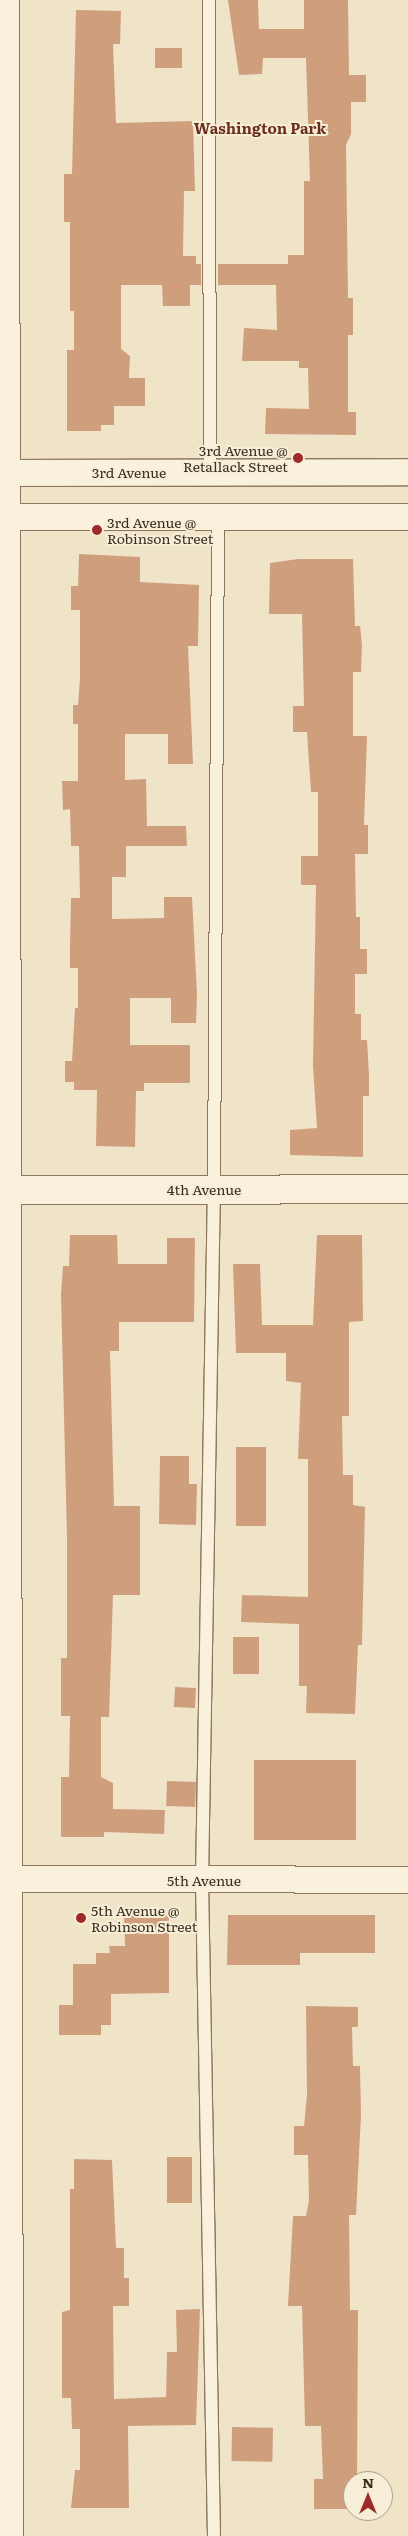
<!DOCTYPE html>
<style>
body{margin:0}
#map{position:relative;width:408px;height:2536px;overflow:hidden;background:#f0e4c8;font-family:Literata,serif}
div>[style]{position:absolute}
.building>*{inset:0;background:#cf9f7d;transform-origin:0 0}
.roads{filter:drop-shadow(1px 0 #8d765c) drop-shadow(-1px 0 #8d765c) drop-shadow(0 1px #8d765c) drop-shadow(0 -1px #8d765c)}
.service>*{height:12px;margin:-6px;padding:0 6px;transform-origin:6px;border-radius:6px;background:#faf1dc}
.minor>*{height:26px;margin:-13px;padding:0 13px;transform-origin:13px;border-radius:13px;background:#faf1dc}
.tertiary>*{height:28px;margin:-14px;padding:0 14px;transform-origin:14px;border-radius:14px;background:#faf1dc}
.dots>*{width:14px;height:14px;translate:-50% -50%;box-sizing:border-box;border:2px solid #f7eed8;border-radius:50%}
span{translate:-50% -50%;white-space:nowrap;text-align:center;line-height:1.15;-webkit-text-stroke:4px #f7eed8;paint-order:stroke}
.poi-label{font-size:14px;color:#3d2e20}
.right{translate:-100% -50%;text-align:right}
.left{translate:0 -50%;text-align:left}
.street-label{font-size:14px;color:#3d2e20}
.neighbourhood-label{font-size:15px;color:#6b2e1e;font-weight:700}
.north{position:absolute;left:343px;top:2471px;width:50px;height:50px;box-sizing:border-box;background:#f7eed8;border:1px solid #ada18e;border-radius:50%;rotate:0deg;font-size:14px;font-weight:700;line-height:20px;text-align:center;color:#3d2e20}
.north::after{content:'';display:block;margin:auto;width:18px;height:22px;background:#9e2a2b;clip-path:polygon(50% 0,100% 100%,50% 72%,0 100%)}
</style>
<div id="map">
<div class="building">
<i style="clip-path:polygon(228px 0,258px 0,259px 29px,304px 29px,304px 0,348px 0,349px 75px,366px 75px,366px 102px,351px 102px,351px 134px,346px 145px,348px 298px,353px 298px,353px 335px,348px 335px,348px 412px,356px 412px,356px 435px,265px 434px,266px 408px,309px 409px,308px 368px,299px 368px,299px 361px,242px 361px,244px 328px,277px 330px,276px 285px,218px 285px,218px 264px,288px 264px,288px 255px,304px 255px,304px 181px,310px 181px,306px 58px,263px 58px,262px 74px,239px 75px)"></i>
<i style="clip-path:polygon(76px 10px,121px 11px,120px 44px,113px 44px,116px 123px,193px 121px,195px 191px,184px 191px,183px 256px,196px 256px,196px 264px,201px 264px,201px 285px,190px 285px,190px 306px,163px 306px,162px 285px,121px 285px,121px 349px,130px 356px,129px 378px,145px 378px,145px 406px,114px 406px,114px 425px,101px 425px,101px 431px,67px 431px,67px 350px,74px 350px,74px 311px,70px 311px,70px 222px,64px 222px,64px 174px,72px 174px)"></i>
<i style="left:155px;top:48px;width:27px;height:20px"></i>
<i style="clip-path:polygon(79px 554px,140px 557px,140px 582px,199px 585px,198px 646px,188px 646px,193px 764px,168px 764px,168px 734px,125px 734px,125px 780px,146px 779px,147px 826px,186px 826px,187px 846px,126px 846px,126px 877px,112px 877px,112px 919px,164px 918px,164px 897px,192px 897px,197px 994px,196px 1023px,171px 1023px,171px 998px,130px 998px,130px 1045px,190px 1045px,190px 1083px,144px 1083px,144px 1091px,136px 1091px,135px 1147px,96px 1146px,97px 1090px,74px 1090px,74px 1082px,65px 1082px,65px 1061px,72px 1061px,75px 1008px,78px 1008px,78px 968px,70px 968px,70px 947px,71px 898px,80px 898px,79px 846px,71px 846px,70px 809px,63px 810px,62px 781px,78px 781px,78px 724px,73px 724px,73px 705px,78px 705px,80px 679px,80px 610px,71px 610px,71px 586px,78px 586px)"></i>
<i style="clip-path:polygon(298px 559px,353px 559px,355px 626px,360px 626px,362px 645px,361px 672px,353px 672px,353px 736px,367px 736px,364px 825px,368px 825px,368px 854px,355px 854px,356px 917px,360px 917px,360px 949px,367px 949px,367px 974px,355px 974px,355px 1014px,361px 1014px,361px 1040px,367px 1040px,369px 1075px,369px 1096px,363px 1096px,363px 1157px,290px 1155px,290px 1130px,317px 1128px,313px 1066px,316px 885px,301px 885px,301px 856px,318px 856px,318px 792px,311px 792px,307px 732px,293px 732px,293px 706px,304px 706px,302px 614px,269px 614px,270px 563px)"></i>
<i style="clip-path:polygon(70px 1235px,117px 1235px,118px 1264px,167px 1264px,167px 1238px,195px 1238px,194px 1322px,119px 1322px,119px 1351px,110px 1351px,114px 1506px,140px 1506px,140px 1595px,113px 1595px,109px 1717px,101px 1717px,101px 1777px,113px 1783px,113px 1809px,165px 1810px,164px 1834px,104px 1832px,104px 1837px,61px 1837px,61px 1777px,69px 1777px,70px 1716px,61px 1716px,61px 1658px,67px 1658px,67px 1537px,61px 1295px,63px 1266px,69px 1266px)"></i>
<i style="clip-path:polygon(317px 1235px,362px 1235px,363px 1321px,349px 1322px,349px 1416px,342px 1416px,343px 1475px,353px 1475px,353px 1505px,365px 1507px,362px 1645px,358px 1645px,355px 1714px,306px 1713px,307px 1686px,299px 1686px,299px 1624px,241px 1622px,242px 1595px,308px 1597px,308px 1459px,298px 1459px,301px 1383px,286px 1381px,286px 1353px,236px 1353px,233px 1264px,260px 1264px,262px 1325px,313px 1325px)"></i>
<i style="left:236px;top:1447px;width:30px;height:79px"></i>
<i style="clip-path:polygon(160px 1456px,189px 1456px,189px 1484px,197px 1484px,196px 1525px,159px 1524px)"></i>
<i style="left:233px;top:1637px;width:26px;height:37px"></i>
<i style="left:175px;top:1687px;width:21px;height:20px;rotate:3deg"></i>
<i style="left:254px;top:1760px;width:102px;height:80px"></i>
<i style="left:167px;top:1781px;width:29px;height:25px;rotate:2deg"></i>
<i style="clip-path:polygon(124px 1914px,169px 1914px,169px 1993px,111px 1994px,111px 2025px,101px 2025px,101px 2035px,59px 2035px,59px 2005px,73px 2005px,73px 1964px,96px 1964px,96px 1953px,110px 1953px,109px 1946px,125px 1946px)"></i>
<i style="clip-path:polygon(228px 1915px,375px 1915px,375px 1953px,300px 1953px,300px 1965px,227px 1965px)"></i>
<i style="clip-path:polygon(306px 2006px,358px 2007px,358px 2027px,352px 2027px,353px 2066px,360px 2066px,361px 2115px,356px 2215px,349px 2215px,350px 2310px,358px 2310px,357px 2481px,353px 2481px,353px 2509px,314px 2509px,314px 2479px,323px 2479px,321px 2426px,305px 2426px,302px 2306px,288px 2306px,293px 2216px,306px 2216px,309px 2200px,308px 2155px,294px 2155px,294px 2126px,304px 2126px,307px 2095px)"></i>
<i style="left:167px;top:2157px;width:25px;height:46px"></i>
<i style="clip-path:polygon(74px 2159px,112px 2160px,116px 2248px,124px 2248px,124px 2278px,129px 2278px,129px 2306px,113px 2306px,114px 2399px,166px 2397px,167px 2352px,177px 2352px,176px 2310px,200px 2309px,196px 2425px,128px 2426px,129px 2508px,71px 2508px,75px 2470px,80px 2470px,80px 2429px,72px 2429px,71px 2398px,62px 2398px,62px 2312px,70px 2310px,70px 2189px,74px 2189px)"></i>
<i style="left:232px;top:2427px;width:41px;height:34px;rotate:1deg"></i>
</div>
<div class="roads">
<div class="service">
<i style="left:209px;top:0;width:472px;rotate:89.9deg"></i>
<i style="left:214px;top:2536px;width:656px;rotate:-91.05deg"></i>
<i style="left:202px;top:1880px;width:691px;rotate:-89.01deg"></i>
<i style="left:214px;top:1189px;width:672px;rotate:-89.66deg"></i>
</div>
<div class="minor">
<i style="left:6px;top:0;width:2536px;rotate:89.91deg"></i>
<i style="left:0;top:473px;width:408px;rotate:-0.1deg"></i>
<i style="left:0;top:517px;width:408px"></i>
<i style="left:0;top:1879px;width:408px;rotate:0.1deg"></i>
</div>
<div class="tertiary">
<i style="left:0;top:1190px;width:408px;rotate:-0.1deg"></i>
</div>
</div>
<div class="dots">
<i style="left:298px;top:458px;background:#9e2a2b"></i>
<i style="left:97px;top:530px;background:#9e2a2b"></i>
<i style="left:81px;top:1918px;background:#9e2a2b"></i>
</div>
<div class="poi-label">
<span class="right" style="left:288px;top:458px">3rd Avenue @<br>Retallack Street</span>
<span class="left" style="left:107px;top:530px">3rd Avenue @<br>Robinson Street</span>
<span class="left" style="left:91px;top:1918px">5th Avenue @<br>Robinson Street</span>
</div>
<div class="street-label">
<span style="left:129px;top:472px">3rd Avenue</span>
<span style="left:204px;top:1189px">4th Avenue</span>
<span style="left:204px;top:1880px">5th Avenue</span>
</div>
<div class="neighbourhood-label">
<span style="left:260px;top:128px">Washington Park</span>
</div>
<div class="north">N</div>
</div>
